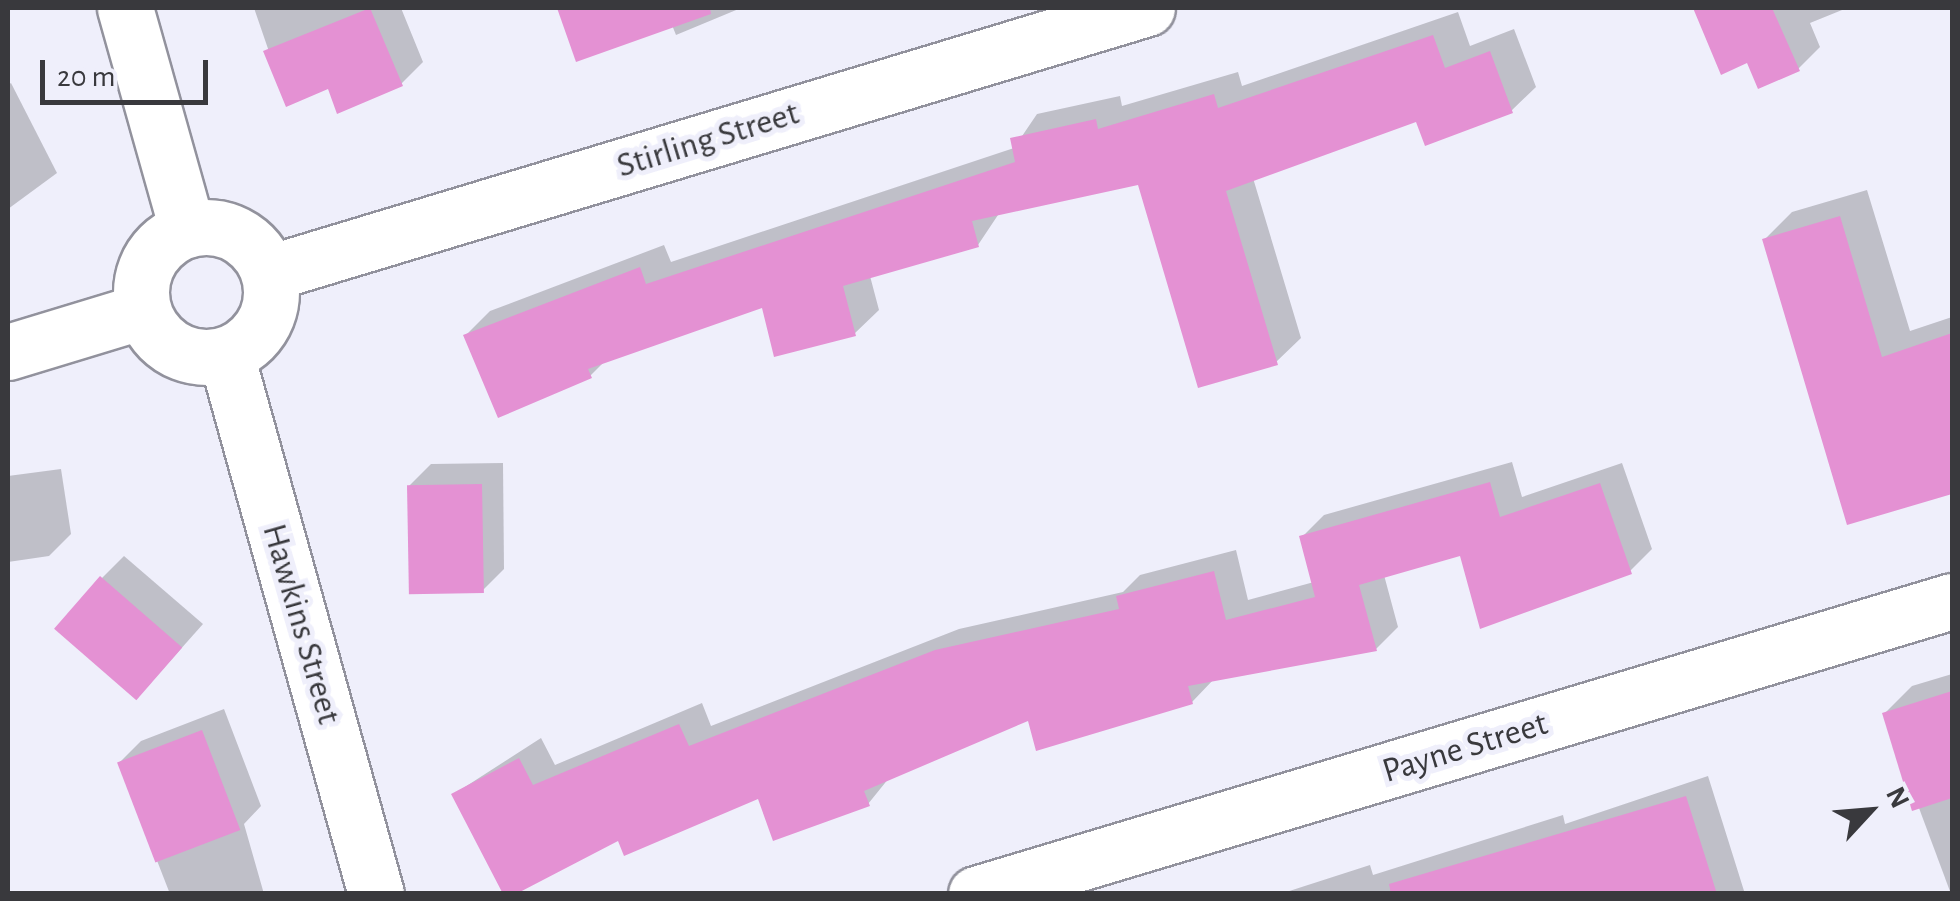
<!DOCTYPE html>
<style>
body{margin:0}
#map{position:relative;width:1960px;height:901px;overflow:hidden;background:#efeffb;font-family:"Alegreya Sans",sans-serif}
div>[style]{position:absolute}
.shadow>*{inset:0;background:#0003}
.building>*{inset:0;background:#e491d3;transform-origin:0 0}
.roads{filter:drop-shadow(2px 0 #92929d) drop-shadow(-2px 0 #92929d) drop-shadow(0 2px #92929d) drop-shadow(0 -2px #92929d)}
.street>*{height:55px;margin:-27.5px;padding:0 27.5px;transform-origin:27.5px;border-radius:27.5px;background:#fff}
.street>.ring{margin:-27.5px;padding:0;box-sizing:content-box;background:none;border:55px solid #fff;border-radius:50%}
span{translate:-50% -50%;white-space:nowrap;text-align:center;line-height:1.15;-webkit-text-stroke:10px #efeffb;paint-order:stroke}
.street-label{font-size:35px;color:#39393d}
.frame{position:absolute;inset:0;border:10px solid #39393d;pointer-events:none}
.north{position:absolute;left:1820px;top:761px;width:100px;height:100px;-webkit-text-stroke:8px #efeffb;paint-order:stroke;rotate:64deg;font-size:28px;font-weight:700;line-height:40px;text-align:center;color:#39393d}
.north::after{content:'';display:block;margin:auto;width:35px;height:45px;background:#39393d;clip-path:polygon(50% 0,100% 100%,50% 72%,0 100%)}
.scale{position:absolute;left:40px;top:60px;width:168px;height:45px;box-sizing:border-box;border:5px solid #39393d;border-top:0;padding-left:12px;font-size:30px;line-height:35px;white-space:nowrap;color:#39393d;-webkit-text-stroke:8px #efeffb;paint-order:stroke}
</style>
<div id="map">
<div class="shadow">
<i style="clip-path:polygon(254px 8px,401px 8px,423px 62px,401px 84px,329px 86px,287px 104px)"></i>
<i style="clip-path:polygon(559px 8px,741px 8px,676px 35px,672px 25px,578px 59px)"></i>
<i style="clip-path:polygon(1695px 8px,1847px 8px,1810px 23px,1820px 47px,1798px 69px,1749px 59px,1723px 71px)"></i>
<i style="clip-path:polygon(1458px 12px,1470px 46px,1514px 29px,1536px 87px,1511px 111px,1417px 118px,1253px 178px,1301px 338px,1276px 362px,1140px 182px,1000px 212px,978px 245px,870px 276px,879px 310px,854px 334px,764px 305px,607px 359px,590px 376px,466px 335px,490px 311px,664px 245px,671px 262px,1014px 148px,1037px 114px,1120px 96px,1122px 106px,1238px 72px,1242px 86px)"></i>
<i style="clip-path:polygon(11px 83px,57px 173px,8px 209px,8px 85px)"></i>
<i style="clip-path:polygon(1867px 190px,1910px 331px,1952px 317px,1949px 462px,1765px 239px,1792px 212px)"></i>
<i style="clip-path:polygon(1512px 462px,1522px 497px,1622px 463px,1652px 549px,1630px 571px,1461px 553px,1384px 575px,1398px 627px,1376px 649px,1215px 678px,1192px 702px,1030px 718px,889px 778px,868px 804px,759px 796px,619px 837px,454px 794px,541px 738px,555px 765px,702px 703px,711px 726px,959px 629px,1123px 592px,1140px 575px,1236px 550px,1248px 600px,1314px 582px,1302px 537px,1324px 515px)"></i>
<i style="clip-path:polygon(503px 463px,504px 569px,482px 591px,409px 486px,431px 464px)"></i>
<i style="clip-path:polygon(61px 469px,71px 534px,49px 556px,8px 562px,8px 476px)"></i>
<i style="clip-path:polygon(124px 556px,203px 624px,138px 697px,102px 578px)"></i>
<i style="clip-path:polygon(1952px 674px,1952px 894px,1951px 894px,1884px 714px,1912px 686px)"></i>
<i style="clip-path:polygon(224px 709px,261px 806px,244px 824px,264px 894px,170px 894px,119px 763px,141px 741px)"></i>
<i style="clip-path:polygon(1708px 776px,1745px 894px,1280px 894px,1370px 865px,1373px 875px,1563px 815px,1565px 824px)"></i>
</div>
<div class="building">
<i style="clip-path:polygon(370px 8px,403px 86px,337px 114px,328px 89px,286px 107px,263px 51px)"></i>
<i style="clip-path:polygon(557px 8px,710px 8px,711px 14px,576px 62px)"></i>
<i style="clip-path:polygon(1693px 8px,1772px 8px,1800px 71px,1758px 89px,1747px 63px,1721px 75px)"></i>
<i style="clip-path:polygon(1433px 35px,1445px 68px,1490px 51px,1513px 113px,1425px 146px,1416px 122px,1226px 191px,1278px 365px,1198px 388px,1138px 185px,972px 221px,979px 247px,843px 286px,856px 336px,774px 357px,762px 308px,588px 369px,592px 378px,498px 418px,463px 335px,640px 267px,646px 284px,1015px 162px,1010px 138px,1096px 119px,1098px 129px,1214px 94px,1218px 108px)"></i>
<i style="clip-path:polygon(1840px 216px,1882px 357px,1952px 333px,1952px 494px,1847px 525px,1762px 239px)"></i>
<i style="clip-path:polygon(1490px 482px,1500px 517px,1600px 483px,1632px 574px,1480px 629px,1460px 556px,1359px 585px,1377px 651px,1188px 686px,1193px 704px,1036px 751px,1028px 721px,864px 791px,870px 806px,773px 841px,758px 799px,624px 856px,618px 841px,516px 894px,503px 894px,451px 794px,519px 758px,533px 785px,679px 724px,689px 746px,935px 650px,1119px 609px,1116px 596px,1214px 571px,1226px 620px,1315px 597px,1299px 536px)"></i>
<i style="left:482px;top:484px;width:109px;height:75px;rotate:89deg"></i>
<i style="left:100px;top:576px;width:109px;height:70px;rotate:41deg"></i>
<i style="clip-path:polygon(1952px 691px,1952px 798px,1912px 811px,1882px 713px)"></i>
<i style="left:202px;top:730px;width:107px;height:91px;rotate:69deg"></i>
<i style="clip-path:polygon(1686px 796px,1717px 894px,1391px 894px,1389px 884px)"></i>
</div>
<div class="roads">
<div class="street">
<i style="left:125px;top:8px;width:230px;rotate:74.3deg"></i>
<i class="ring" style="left:141px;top:227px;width:75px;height:75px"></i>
<i style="left:269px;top:273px;width:917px;rotate:-16.79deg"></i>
<i style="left:8px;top:352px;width:141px;rotate:-16.9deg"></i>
<i style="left:226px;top:355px;width:559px;rotate:74.45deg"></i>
<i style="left:976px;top:894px;width:1019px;rotate:-16.71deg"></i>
</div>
</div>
<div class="street-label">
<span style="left:708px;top:140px;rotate:-17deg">Stirling Street</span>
<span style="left:301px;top:624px;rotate:74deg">Hawkins Street</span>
<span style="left:1465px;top:748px;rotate:-17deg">Payne Street</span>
</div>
<div class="frame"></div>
<div class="north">N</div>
<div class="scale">20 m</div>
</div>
